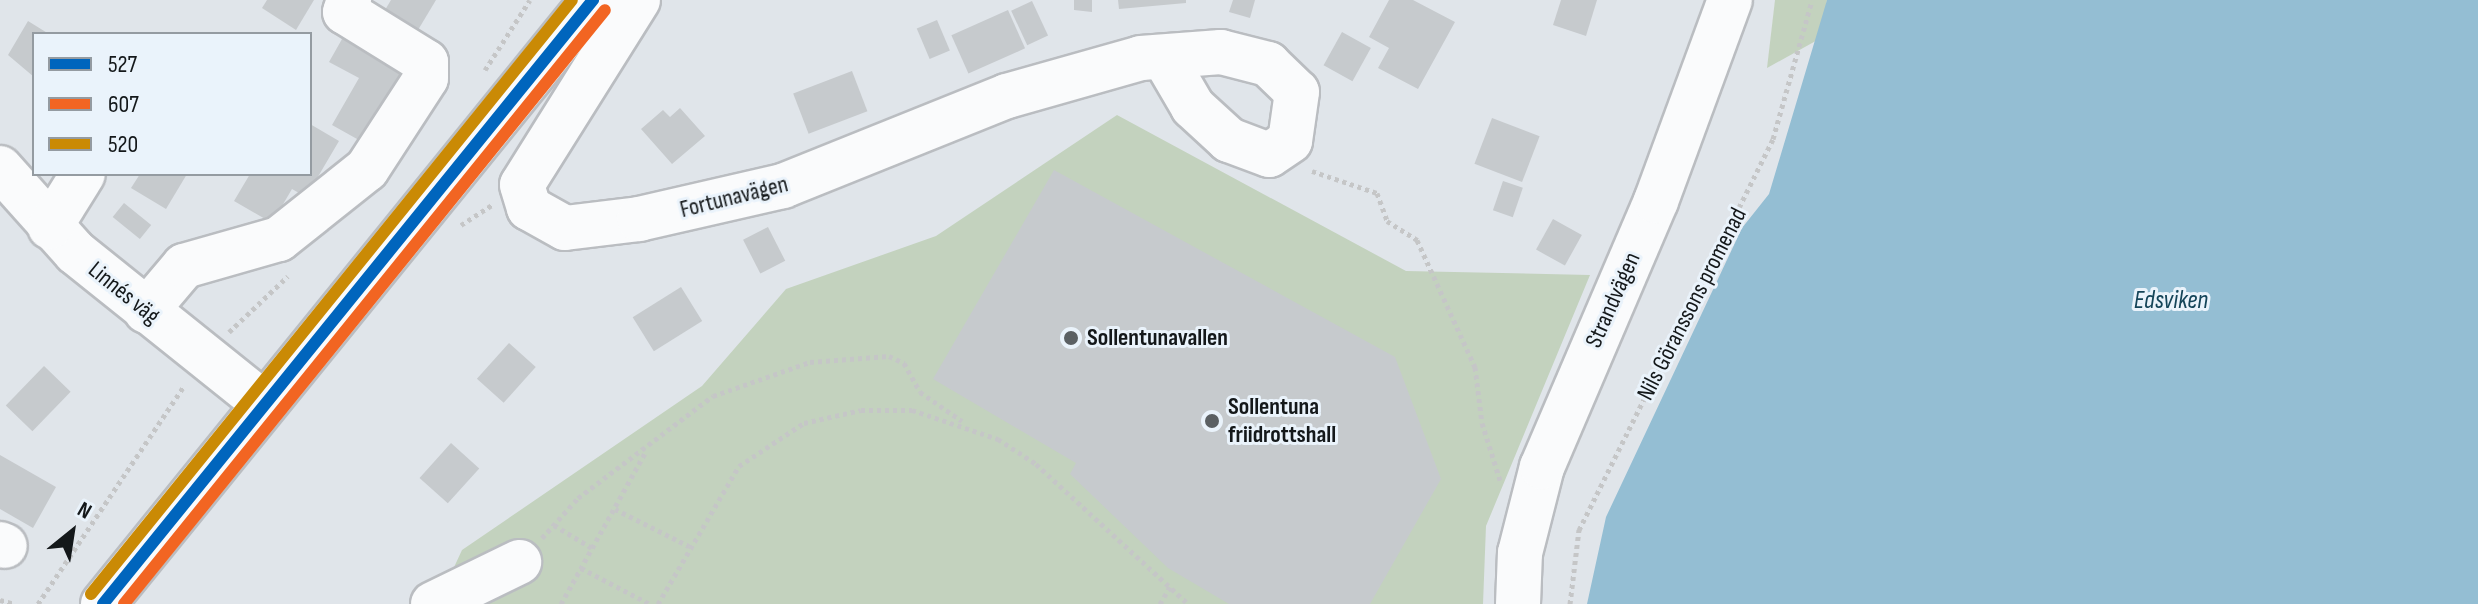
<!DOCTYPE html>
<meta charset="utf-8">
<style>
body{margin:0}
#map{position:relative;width:2478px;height:604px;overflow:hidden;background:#e0e5ea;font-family:"Sofia Sans Condensed",sans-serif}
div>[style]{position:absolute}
.green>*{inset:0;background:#c3d2be}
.water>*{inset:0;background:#94bed3}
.building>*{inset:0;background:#c6cacd;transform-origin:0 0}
.path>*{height:5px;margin-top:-2.5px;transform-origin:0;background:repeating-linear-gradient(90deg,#c5c6c7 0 4px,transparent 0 8px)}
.roads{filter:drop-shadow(2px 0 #babdc1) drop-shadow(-2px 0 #babdc1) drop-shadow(0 2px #babdc1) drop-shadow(0 -2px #babdc1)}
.minor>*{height:44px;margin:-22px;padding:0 22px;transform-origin:22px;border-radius:22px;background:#fafbfc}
.bus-1>*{height:12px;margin:-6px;padding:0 6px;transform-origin:6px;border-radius:6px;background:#0065bd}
.bus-2>*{height:12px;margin:-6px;padding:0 6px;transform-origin:6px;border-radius:6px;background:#f26522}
.bus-3>*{height:12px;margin:-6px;padding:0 6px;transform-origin:6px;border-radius:6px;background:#ca8a05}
.dots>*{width:22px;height:22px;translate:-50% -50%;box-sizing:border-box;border:4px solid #eaf3fb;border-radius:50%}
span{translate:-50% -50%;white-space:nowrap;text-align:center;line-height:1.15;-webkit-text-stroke:6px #eaf3fb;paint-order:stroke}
.street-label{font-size:24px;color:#14181a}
.poi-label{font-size:24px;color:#14181a;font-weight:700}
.left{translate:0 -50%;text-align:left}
.water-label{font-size:26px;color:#154559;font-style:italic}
.legend{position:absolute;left:32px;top:32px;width:280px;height:144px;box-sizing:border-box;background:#eaf3fb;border:2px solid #949ba1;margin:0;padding:10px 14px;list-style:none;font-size:24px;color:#14181a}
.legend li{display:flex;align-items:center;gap:16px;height:40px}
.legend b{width:40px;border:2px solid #949ba1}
.north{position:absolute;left:32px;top:492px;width:80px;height:80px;-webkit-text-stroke:6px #eaf3fb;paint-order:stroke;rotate:30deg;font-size:22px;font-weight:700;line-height:32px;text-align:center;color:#14181a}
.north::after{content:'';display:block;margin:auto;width:28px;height:36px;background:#14181a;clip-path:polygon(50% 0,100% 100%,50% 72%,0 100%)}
</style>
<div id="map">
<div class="green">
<i style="clip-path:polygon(1775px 0,1827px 0,1821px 38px,1767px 68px)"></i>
<i style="clip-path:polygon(1117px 115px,1406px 271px,1590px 275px,1486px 526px,1483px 604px,437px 604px,462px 550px,702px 386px,786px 289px,936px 236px)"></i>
</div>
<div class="water">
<i style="clip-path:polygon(1827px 0,2478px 0,2478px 604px,1587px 604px,1606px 517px,1742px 228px,1769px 194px)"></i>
</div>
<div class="building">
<i style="clip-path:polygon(267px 0,314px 0,296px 30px,262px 8px)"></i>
<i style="clip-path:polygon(391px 0,436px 0,418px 30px,385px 10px)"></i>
<i style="clip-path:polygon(1074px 0,1092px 0,1092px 12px,1074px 10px)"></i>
<i style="clip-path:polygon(1118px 0,1186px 0,1186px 3px,1119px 9px)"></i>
<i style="clip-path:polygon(1233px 0,1255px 0,1250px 18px,1229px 12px)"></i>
<i style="clip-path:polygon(1389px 0,1413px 0,1455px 22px,1418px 89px,1378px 68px,1389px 48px,1369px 37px)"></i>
<i style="clip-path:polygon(1561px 0,1597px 0,1586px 36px,1553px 25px)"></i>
<i style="left:1032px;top:1px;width:38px;height:23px;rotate:65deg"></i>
<i style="left:1008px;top:10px;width:42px;height:62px;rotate:66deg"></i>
<i style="left:937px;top:20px;width:33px;height:22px;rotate:67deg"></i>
<i style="clip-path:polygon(28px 21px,49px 34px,34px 34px,34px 77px,8px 55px)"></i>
<i style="clip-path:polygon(350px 25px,413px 61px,366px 144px,332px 125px,359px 78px,329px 62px)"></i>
<i style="left:1342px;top:32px;width:33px;height:38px;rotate:29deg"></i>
<i style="left:852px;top:71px;width:43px;height:63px;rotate:69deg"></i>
<i style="clip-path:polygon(680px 108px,705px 136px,672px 164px,641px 129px,663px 110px,670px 117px)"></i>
<i style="left:1492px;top:118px;width:51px;height:49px;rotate:21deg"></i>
<i style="clip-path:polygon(310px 124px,339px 141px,306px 197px,292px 189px,272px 223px,234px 201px,250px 174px,310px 174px)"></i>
<i style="clip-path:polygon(1054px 170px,1395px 357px,1441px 479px,1370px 604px,1229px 604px,1168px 568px,1070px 474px,1076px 463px,933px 379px)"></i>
<i style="clip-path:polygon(140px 174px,187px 174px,166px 209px,131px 188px)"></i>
<i style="left:1503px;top:181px;width:21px;height:31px;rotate:19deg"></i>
<i style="left:124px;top:203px;width:35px;height:18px;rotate:39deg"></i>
<i style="left:1553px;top:219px;width:33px;height:35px;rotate:29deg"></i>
<i style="left:768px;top:227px;width:38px;height:28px;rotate:63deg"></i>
<i style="left:681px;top:287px;width:40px;height:57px;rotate:58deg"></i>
<i style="left:509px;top:343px;width:36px;height:48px;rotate:42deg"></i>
<i style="left:44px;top:366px;width:37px;height:55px;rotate:44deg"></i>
<i style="left:451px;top:443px;width:38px;height:47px;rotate:42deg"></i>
<i style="clip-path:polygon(0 455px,56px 487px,33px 528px,0 509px)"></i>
</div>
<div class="path">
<i style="left:485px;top:70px;width:83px;rotate:-57.3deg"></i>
<i style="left:1312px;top:171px;width:69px;rotate:18.7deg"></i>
<i style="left:1377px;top:193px;width:30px;rotate:70deg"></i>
<i style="left:1387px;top:221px;width:36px;rotate:32deg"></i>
<i style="left:1417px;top:240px;width:140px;rotate:65.5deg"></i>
<i style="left:1475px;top:367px;width:56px;rotate:82.9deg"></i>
<i style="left:1482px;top:423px;width:60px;rotate:72.5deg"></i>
<i style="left:461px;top:225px;width:38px;rotate:-33deg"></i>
<i style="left:229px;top:332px;width:81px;rotate:-43.5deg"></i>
<i style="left:615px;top:509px;width:83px;rotate:26.6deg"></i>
<i style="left:554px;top:525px;width:44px;rotate:31.2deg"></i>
<i style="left:542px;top:538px;width:54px;rotate:-48deg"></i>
<i style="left:578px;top:498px;width:169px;rotate:-37.1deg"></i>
<i style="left:713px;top:396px;width:103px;rotate:-19.3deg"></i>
<i style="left:810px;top:362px;width:79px;rotate:-4.3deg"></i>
<i style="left:889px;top:356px;width:17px;rotate:25deg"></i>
<i style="left:904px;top:363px;width:33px;rotate:61deg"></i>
<i style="left:920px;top:392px;width:51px;rotate:34.6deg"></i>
<i style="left:581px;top:568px;width:78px;rotate:27.6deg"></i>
<i style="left:0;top:600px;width:16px;rotate:15deg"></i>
<i style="left:38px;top:604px;width:262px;rotate:-56.2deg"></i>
<i style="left:561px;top:604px;width:175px;rotate:-60.9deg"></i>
<i style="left:658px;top:604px;width:160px;rotate:-59.6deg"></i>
<i style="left:739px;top:466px;width:78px;rotate:-33.5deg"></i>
<i style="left:804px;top:423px;width:58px;rotate:-12.8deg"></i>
<i style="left:861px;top:410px;width:51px"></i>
<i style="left:912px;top:410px;width:91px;rotate:18.6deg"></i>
<i style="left:998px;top:439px;width:45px;rotate:33.3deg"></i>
<i style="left:1036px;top:464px;width:207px;rotate:42.6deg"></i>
<i style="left:1160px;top:604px;width:20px;rotate:-60deg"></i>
<i style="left:1570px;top:604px;width:75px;rotate:-83.1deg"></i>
<i style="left:1579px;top:530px;width:436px;rotate:-63.6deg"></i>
<i style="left:1773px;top:139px;width:144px;rotate:-74.3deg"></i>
</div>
<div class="roads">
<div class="minor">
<i style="left:638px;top:0;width:218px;rotate:122.1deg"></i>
<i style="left:522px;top:185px;width:24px;rotate:73deg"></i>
<i style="left:529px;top:208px;width:41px;rotate:29.1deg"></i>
<i style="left:565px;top:228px;width:75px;rotate:-6.9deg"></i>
<i style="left:639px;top:219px;width:148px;rotate:-12.9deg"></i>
<i style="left:783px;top:186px;width:241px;rotate:-21.9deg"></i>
<i style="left:1007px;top:96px;width:139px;rotate:-15.8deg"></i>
<i style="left:1141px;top:58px;width:80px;rotate:-4.3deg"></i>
<i style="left:1221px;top:52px;width:49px;rotate:14.3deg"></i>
<i style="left:1268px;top:64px;width:40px;rotate:44deg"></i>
<i style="left:1297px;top:92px;width:49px;rotate:98.1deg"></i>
<i style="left:1290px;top:141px;width:25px;rotate:146deg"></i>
<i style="left:1269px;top:155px;width:43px;rotate:-159.4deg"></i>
<i style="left:1229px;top:140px;width:49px;rotate:-137.5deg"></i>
<i style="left:1193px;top:107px;width:56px;rotate:-120.3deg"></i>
<i style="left:0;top:168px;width:113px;rotate:48.2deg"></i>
<i style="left:75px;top:252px;width:240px;rotate:38.7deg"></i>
<i style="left:50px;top:227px;width:62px;rotate:-58.1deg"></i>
<i style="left:146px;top:311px;width:59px;rotate:-49.8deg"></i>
<i style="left:184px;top:266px;width:99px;rotate:-15.9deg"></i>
<i style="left:279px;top:239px;width:112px;rotate:-38.5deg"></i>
<i style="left:367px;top:169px;width:108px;rotate:-57deg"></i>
<i style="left:426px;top:78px;width:16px;rotate:-90deg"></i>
<i style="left:426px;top:62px;width:95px;rotate:-148.3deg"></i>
<i style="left:345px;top:12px;width:13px;rotate:-72deg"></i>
<i style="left:0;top:544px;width:5px;rotate:22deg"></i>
<i style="left:103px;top:604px;width:778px;rotate:-50.95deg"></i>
<i style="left:433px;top:604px;width:96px;rotate:-26deg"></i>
<i style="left:1518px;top:604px;width:51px;rotate:-87.8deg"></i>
<i style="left:1520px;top:553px;width:89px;rotate:-75.7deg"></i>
<i style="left:1542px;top:467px;width:289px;rotate:-66.8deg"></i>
<i style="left:1656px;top:201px;width:214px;rotate:-69.8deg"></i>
</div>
</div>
<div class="bus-1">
<i style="left:103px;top:604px;width:778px;rotate:-50.95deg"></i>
</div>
<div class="bus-2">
<i style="left:124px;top:604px;width:764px;rotate:-51deg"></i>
</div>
<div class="bus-3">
<i style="left:91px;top:594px;width:764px;rotate:-51deg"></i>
</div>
<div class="dots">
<i style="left:1071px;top:338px;background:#5b6063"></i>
<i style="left:1212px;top:421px;background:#5b6063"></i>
</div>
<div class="street-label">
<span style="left:734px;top:197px;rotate:-14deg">Fortunavägen</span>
<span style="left:124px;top:293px;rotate:39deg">Linnés väg</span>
<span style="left:1613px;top:300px;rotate:-66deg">Strandvägen</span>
<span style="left:1692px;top:304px;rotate:-63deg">Nils Göranssons promenad</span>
</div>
<div class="poi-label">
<span class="left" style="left:1087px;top:338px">Sollentunavallen</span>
<span class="left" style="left:1228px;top:421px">Sollentuna<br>friidrottshall</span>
</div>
<div class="water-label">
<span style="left:2171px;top:301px">Edsviken</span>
</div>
<ul class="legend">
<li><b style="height:10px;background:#0065bd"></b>527</li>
<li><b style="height:10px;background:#f26522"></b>607</li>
<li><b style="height:10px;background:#ca8a05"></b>520</li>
</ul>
<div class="north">N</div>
</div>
